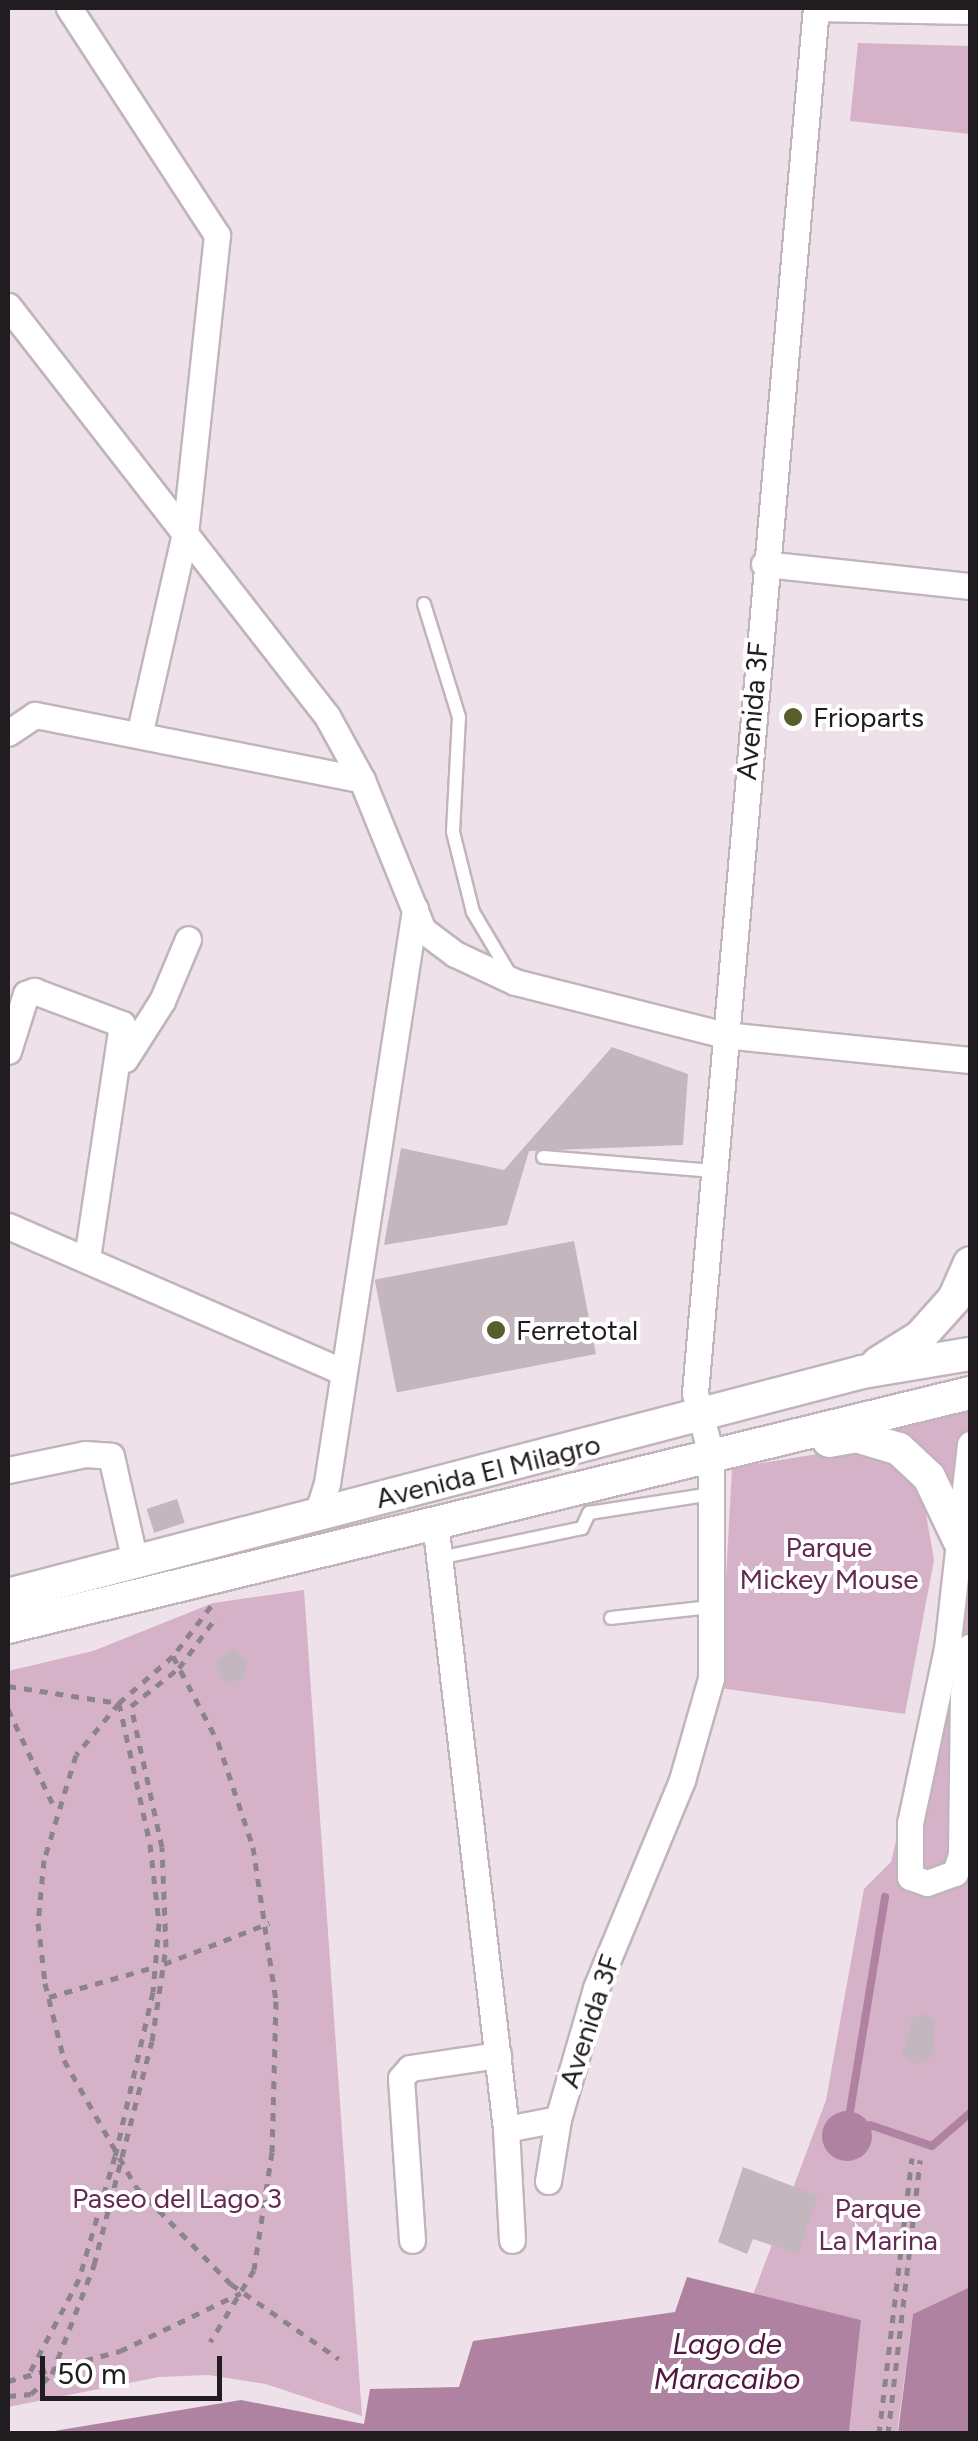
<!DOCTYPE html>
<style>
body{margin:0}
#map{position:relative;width:978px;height:2441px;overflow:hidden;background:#efe1ea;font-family:Figtree,sans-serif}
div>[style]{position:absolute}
.green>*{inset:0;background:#d6b2c9}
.water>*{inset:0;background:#b082a1}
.round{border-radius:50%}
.stream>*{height:8px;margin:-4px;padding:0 4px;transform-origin:4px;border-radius:4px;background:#b082a1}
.building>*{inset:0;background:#c4b6bf;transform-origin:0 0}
.path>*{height:5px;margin-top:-2.5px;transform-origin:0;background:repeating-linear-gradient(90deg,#8d848a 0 8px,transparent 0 16px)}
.roads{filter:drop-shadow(2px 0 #c1b4bc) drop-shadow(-2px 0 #c1b4bc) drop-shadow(0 2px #c1b4bc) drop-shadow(0 -2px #c1b4bc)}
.lane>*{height:12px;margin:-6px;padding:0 6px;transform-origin:6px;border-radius:6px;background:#fff}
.street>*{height:25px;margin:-12.5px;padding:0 12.5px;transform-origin:12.5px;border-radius:12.5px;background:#fff}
.secondary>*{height:32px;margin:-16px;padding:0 16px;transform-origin:16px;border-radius:16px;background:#fff}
.dots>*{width:28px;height:28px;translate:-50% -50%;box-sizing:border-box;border:5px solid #fff;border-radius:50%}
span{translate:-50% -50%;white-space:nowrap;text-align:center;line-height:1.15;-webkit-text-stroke:8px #fff;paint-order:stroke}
.street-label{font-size:28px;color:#211c20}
.poi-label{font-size:28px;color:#211c20}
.left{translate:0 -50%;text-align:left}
.park-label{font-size:28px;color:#642a54}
.water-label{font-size:30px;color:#501741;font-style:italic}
.frame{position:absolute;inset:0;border:10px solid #211c20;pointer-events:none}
.scale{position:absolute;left:40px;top:2356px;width:182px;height:45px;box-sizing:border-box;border:5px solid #211c20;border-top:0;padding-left:12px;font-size:30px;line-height:35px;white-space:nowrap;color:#211c20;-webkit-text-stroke:8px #fff;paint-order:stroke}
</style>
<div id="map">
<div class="green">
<i style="clip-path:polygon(858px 43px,970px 46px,970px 134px,850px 121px)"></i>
<i style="clip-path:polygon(970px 1403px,970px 2287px,913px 2314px,897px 2434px,849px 2433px,861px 2320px,753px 2295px,826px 2100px,864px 1889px,891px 1862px,919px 1744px,950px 1549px,937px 1510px,877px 1429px)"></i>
<i style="clip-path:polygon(848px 1449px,878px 1456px,907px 1476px,925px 1508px,934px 1560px,905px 1714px,720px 1688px,732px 1468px)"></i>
<i style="clip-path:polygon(304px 1590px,362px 2416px,266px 2384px,208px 2375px,159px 2377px,8px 2407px,8px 1671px,93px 1651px,213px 1603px)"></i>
</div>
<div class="water">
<i class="round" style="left:822px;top:2111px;width:50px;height:50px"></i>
<i style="clip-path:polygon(687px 2277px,861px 2320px,849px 2433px,42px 2433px,241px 2400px,364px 2424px,370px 2389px,459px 2387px,473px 2341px,675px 2312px)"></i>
<i style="clip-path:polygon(970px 2287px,970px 2433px,898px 2433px,913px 2314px)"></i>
</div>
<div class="stream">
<i style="left:850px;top:2111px;width:217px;rotate:-80.7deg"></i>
<i style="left:870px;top:2125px;width:65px;rotate:18.7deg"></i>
<i style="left:932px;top:2146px;width:50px;rotate:-41deg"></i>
</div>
<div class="building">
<i style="clip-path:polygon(612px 1047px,688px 1074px,683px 1145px,529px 1151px,507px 1225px,384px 1245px,401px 1148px,504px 1170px)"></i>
<i style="left:574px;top:1241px;width:115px;height:203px;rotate:79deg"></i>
<i style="left:177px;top:1499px;width:25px;height:32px;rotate:72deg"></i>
<i style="clip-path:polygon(233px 1648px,248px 1662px,243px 1679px,225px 1684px,215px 1664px)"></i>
<i style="clip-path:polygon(925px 2014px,935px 2022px,932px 2057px,916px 2065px,902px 2055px,912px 2018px)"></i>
<i style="clip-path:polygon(743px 2167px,818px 2196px,798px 2254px,753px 2239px,747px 2254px,718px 2242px)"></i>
</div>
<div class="path">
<i style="left:211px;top:1606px;width:63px;rotate:127.2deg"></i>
<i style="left:173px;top:1656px;width:72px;rotate:139deg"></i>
<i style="left:119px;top:1703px;width:67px;rotate:129.6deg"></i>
<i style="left:76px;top:1755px;width:110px;rotate:106.9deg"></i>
<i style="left:44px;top:1860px;width:63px;rotate:95.4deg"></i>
<i style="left:38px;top:1923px;width:60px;rotate:83.3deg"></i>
<i style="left:45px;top:1983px;width:79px;rotate:76.1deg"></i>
<i style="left:64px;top:2060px;width:146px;rotate:60.4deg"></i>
<i style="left:136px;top:2187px;width:136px;rotate:45.6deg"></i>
<i style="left:231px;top:2284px;width:131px;rotate:34.8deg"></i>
<i style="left:173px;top:1656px;width:97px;rotate:62.4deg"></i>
<i style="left:218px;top:1742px;width:111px;rotate:71.6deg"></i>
<i style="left:253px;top:1847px;width:156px;rotate:81.5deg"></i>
<i style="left:276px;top:2001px;width:151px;rotate:91.5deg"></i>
<i style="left:272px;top:2152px;width:119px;rotate:98.7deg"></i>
<i style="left:254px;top:2270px;width:84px;rotate:121.4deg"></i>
<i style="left:8px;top:1686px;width:112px;rotate:8.7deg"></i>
<i style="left:119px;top:1703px;width:144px;rotate:77.6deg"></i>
<i style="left:150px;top:1844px;width:80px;rotate:83.5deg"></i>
<i style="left:159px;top:1923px;width:69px;rotate:95deg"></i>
<i style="left:153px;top:1992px;width:168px;rotate:103deg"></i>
<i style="left:115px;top:2156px;width:128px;rotate:106.3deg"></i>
<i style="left:79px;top:2279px;width:107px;rotate:117.8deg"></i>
<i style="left:8px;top:1709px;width:110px;rotate:64.8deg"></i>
<i style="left:164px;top:1964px;width:113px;rotate:-21.3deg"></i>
<i style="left:49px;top:1997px;width:109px;rotate:-15.9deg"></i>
<i style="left:8px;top:2381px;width:116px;rotate:-15deg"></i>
<i style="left:120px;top:2351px;width:134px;rotate:-25.6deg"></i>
<i style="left:8px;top:2396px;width:23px;rotate:-5deg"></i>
<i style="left:31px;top:2394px;width:29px;rotate:-44deg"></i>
<i style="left:52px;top:2374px;width:117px;rotate:-68.9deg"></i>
<i style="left:94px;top:2265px;width:231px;rotate:-75.5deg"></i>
<i style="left:152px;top:2041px;width:95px;rotate:-81.5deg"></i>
<i style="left:166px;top:1947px;width:100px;rotate:-92.3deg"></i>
<i style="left:162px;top:1847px;width:144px;rotate:-102.4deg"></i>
<i style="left:131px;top:1706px;width:61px;rotate:-38.4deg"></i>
<i style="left:179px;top:1668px;width:64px;rotate:-53.8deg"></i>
<i style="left:879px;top:2434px;width:278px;rotate:-83.2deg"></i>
<i style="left:888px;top:2434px;width:276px;rotate:-83.3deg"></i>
</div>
<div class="roads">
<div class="lane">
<i style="left:424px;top:604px;width:118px;rotate:72.8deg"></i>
<i style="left:459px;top:717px;width:115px;rotate:93deg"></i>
<i style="left:453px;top:832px;width:82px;rotate:76deg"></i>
<i style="left:473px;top:912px;width:74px;rotate:59.3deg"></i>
<i style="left:543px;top:1157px;width:171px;rotate:4.7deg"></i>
<i style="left:439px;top:1558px;width:146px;rotate:-11.8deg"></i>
<i style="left:582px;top:1528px;width:17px;rotate:-65deg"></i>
<i style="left:589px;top:1513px;width:124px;rotate:-8.8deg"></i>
<i style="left:611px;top:1618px;width:101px;rotate:-6.3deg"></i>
</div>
<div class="street">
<i style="left:69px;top:8px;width:271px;rotate:56.9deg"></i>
<i style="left:217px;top:235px;width:300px;rotate:96.1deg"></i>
<i style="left:185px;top:533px;width:207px;rotate:102.8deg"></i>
<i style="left:816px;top:8px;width:154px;rotate:1.1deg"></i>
<i style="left:8px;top:306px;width:519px;rotate:52.12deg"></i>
<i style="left:327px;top:716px;width:73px;rotate:61.3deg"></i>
<i style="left:362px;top:780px;width:162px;rotate:67.9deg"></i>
<i style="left:423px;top:930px;width:40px;rotate:37deg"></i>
<i style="left:455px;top:954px;width:66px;rotate:25deg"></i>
<i style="left:515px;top:982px;width:216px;rotate:14.2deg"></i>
<i style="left:724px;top:1035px;width:247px;rotate:5.8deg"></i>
<i style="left:764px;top:564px;width:207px;rotate:6.1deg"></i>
<i style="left:8px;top:733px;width:32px;rotate:-34deg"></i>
<i style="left:35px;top:715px;width:333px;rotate:11.2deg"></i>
<i style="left:8px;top:1051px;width:60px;rotate:-72.5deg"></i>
<i style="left:26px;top:994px;width:9px;rotate:-21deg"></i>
<i style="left:34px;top:991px;width:94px;rotate:20.6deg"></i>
<i style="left:122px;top:1024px;width:237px;rotate:98.5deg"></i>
<i style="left:125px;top:1059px;width:69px;rotate:-57.5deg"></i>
<i style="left:162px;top:1001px;width:67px;rotate:-67.2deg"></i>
<i style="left:8px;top:1226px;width:366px;rotate:23.5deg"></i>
<i style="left:970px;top:1444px;width:205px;rotate:96.4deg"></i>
<i style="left:947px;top:1648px;width:179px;rotate:101.9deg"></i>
<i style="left:910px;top:1823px;width:54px;rotate:90deg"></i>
<i style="left:910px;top:1877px;width:18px;rotate:19deg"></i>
<i style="left:927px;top:1883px;width:30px;rotate:-20deg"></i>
<i style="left:955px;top:1873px;width:19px;rotate:-72deg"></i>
<i style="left:961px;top:1855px;width:160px;rotate:-89.3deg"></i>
<i style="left:963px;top:1695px;width:49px;rotate:-81.9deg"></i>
<i style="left:8px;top:1470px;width:79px;rotate:-11.7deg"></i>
<i style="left:85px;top:1454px;width:26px;rotate:4deg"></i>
<i style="left:111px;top:1456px;width:109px;rotate:77.2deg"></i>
<i style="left:317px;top:1514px;width:33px;rotate:-72deg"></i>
<i style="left:327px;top:1483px;width:581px;rotate:-81.28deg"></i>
<i style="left:435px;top:1522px;width:611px;rotate:83.33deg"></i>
<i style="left:506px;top:2129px;width:53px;rotate:-10.9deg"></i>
<i style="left:558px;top:2119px;width:136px;rotate:-73.8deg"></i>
<i style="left:596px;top:1988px;width:225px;rotate:-67.5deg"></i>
<i style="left:682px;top:1780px;width:106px;rotate:-74.1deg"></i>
<i style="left:711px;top:1678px;width:223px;rotate:-90deg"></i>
<i style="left:711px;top:1455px;width:64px;rotate:-104.5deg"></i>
<i style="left:695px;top:1393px;width:1390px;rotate:-85.01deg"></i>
<i style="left:506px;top:2129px;width:111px;rotate:86.9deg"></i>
<i style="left:548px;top:2181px;width:63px;rotate:-80.8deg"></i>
<i style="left:412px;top:2240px;width:162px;rotate:-93.9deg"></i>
<i style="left:401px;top:2078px;width:13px;rotate:-48deg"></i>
<i style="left:410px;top:2068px;width:89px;rotate:-8.4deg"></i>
</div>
<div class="secondary">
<i style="left:878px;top:1363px;width:49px;rotate:-31.8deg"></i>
<i style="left:920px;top:1337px;width:51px;rotate:-48.2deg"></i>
<i style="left:954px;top:1299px;width:39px;rotate:-66deg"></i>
<i style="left:829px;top:1441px;width:27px;rotate:-10deg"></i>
<i style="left:856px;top:1436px;width:45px;rotate:16.8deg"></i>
<i style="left:899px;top:1449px;width:41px;rotate:43deg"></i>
<i style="left:929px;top:1477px;width:70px;rotate:64.5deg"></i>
<i style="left:8px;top:1595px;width:883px;rotate:-14.63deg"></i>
<i style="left:862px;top:1372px;width:109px;rotate:-9.5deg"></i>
<i style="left:8px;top:1627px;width:990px;rotate:-13.67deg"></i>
</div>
</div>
<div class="dots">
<i style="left:793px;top:717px;background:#585d2b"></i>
<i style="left:496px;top:1330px;background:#585d2b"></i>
</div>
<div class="street-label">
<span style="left:752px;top:711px;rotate:-85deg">Avenida 3F</span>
<span style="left:488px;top:1471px;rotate:-14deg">Avenida El Milagro</span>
<span style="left:589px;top:2021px;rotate:-72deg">Avenida 3F</span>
</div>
<div class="poi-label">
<span class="left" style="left:813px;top:717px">Frioparts</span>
<span class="left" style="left:516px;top:1330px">Ferretotal</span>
</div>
<div class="park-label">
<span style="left:829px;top:1563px">Parque<br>Mickey Mouse</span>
<span style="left:177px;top:2198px">Paseo del Lago 3</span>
<span style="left:878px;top:2224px">Parque<br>La Marina</span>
</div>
<div class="water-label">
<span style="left:727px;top:2361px">Lago de<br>Maracaibo</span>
</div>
<div class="frame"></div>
<div class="scale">50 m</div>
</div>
